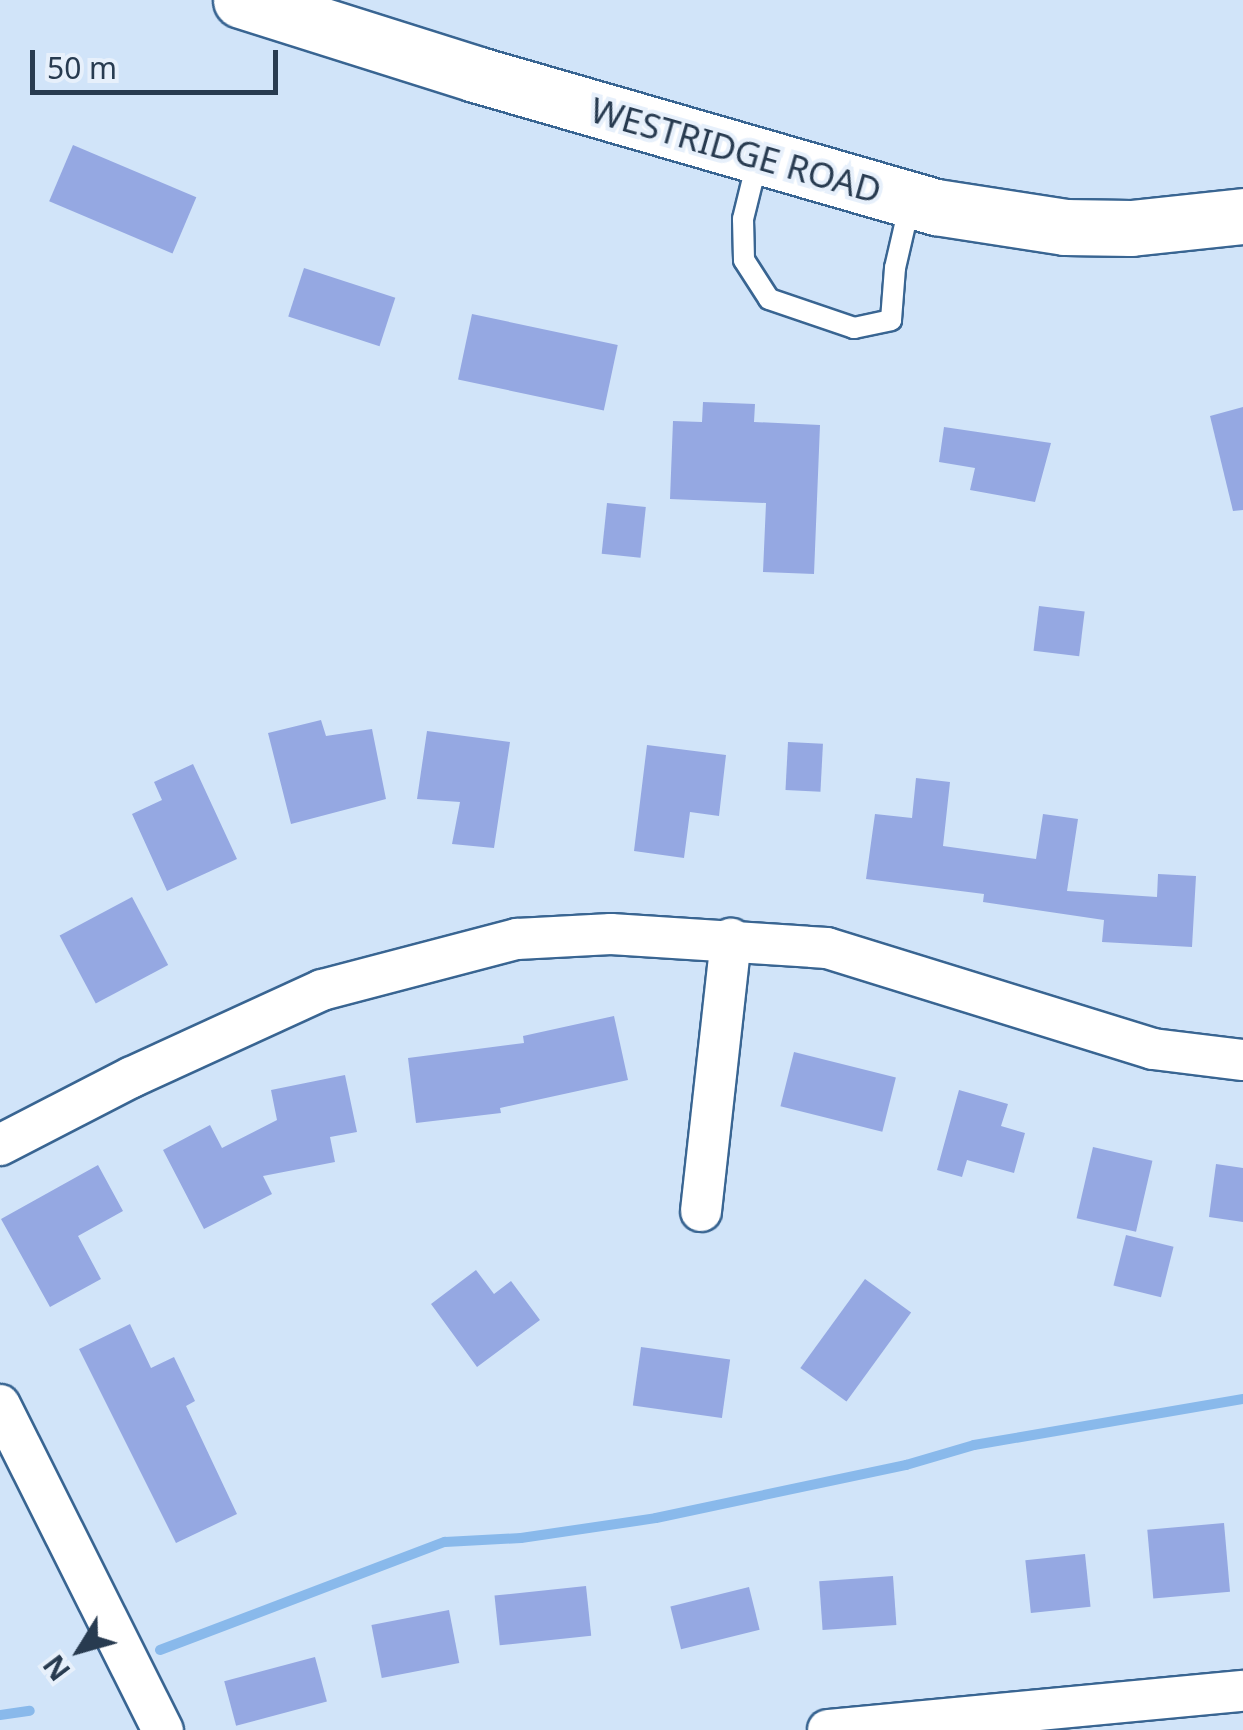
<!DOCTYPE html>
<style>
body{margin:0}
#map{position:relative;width:1243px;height:1730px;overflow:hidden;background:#d1e4f9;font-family:"Noto Sans",sans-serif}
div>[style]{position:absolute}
.stream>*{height:10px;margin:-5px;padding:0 5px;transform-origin:5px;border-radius:5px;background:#89b9eb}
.building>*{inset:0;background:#95a8e2;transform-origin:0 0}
.roads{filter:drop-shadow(2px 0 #396592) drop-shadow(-2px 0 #396592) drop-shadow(0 2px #396592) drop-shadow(0 -2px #396592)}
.lane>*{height:20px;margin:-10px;padding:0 10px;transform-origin:10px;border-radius:10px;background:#fff}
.street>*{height:40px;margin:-20px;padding:0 20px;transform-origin:20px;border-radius:20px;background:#fff}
.secondary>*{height:55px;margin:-27.5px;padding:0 27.5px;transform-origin:27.5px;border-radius:27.5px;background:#fff}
span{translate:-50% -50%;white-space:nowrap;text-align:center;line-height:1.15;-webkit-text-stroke:8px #e7f0fb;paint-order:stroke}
.street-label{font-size:35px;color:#283b50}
.north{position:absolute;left:30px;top:1600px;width:100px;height:100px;-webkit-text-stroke:8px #e7f0fb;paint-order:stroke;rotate:233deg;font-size:28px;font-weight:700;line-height:40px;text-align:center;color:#283b50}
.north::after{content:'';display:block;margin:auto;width:35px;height:45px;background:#283b50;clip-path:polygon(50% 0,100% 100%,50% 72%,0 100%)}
.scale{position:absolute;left:30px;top:50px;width:248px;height:45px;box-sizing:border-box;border:5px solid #283b50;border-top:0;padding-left:12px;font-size:30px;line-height:35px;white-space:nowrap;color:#283b50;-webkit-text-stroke:8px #e7f0fb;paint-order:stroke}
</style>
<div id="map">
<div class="stream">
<i style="left:160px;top:1650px;width:305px;rotate:-20.8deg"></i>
<i style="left:445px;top:1542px;width:76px;rotate:-3deg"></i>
<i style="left:521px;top:1538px;width:136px;rotate:-8.4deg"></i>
<i style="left:656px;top:1518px;width:256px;rotate:-12deg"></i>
<i style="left:906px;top:1465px;width:71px;rotate:-16.4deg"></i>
<i style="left:974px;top:1445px;width:273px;rotate:-9.7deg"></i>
<i style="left:0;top:1715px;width:30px;rotate:-8deg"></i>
</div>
<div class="building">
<i style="left:73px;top:145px;width:134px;height:61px;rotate:23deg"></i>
<i style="left:304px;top:268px;width:96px;height:51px;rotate:18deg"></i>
<i style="left:472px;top:314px;width:149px;height:67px;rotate:12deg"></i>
<i style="clip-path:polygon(703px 402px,755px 404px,754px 422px,820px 425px,814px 574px,763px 572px,766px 503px,670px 499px,673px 421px,702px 422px)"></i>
<i style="clip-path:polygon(1243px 407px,1243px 510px,1233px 511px,1210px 416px)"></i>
<i style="clip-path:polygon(944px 427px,1051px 443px,1035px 502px,970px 490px,975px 468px,939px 462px)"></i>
<i style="left:607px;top:503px;width:39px;height:51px;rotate:6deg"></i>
<i style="left:1039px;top:606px;width:46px;height:45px;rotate:7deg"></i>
<i style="clip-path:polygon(321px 720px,326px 736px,372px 729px,386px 799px,291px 824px,268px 733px)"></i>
<i style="clip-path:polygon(427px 731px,510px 742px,494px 848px,452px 844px,460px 802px,417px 799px)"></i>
<i style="left:788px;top:742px;width:35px;height:48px;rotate:3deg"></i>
<i style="clip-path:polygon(647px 745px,726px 755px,719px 816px,690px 812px,684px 858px,634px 851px)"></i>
<i style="clip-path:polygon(193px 764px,237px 859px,167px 891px,132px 814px,162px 800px,154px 782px)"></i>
<i style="clip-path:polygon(916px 778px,950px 782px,943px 846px,1036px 859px,1043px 814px,1078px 819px,1067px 891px,1157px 897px,1158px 874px,1196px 876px,1192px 947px,1102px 942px,1104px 920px,983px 902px,984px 894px,866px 879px,875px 814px,912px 818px)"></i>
<i style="left:132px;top:897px;width:77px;height:82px;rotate:62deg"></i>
<i style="clip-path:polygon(614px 1016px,628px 1080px,500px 1108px,501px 1113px,416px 1123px,408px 1058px,524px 1043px,523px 1036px)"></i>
<i style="left:794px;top:1052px;width:105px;height:56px;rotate:14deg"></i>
<i style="clip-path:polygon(345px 1075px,357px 1132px,330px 1137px,335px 1162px,263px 1176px,272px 1194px,204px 1229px,163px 1150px,210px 1125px,222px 1148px,277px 1120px,271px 1090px)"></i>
<i style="clip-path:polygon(959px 1090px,1008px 1104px,1001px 1126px,1025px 1133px,1014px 1173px,967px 1160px,962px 1177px,937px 1170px)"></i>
<i style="left:1093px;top:1147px;width:61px;height:73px;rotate:13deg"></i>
<i style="clip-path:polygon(1216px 1164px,1243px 1168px,1243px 1222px,1209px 1217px)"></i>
<i style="clip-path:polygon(98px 1165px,123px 1211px,78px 1236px,101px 1279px,50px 1307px,1px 1219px)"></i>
<i style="left:1126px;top:1235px;width:49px;height:52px;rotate:14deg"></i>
<i style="clip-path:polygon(476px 1270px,494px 1294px,511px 1281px,540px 1320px,477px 1367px,431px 1304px)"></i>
<i style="left:865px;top:1279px;width:57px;height:110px;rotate:36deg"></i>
<i style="clip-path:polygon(130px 1324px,151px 1368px,174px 1357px,195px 1401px,186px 1406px,237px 1514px,176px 1543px,79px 1349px)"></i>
<i style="left:641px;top:1347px;width:90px;height:59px;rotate:8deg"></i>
<i style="left:1224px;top:1523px;width:69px;height:77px;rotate:85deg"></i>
<i style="left:1085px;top:1554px;width:53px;height:60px;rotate:84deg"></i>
<i style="left:893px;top:1576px;width:49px;height:74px;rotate:86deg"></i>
<i style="left:586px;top:1586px;width:50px;height:92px;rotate:84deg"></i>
<i style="left:749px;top:1587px;width:44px;height:81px;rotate:76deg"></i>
<i style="left:449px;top:1610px;width:54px;height:79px;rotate:79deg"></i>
<i style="left:315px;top:1657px;width:46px;height:94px;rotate:75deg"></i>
</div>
<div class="roads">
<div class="lane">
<i style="left:758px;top:158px;width:63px;rotate:103.8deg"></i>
<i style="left:743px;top:219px;width:41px;rotate:88.6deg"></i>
<i style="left:744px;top:260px;width:46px;rotate:57.3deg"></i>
<i style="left:769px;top:299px;width:90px;rotate:18.8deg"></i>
<i style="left:854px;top:328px;width:38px;rotate:-12deg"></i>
<i style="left:891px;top:320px;width:52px;rotate:-85.6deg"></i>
<i style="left:895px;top:268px;width:67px;rotate:-77deg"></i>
</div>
<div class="street">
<i style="left:0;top:1145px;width:148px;rotate:-27.3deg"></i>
<i style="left:132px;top:1077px;width:209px;rotate:-24.6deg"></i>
<i style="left:322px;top:990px;width:202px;rotate:-14.7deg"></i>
<i style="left:517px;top:939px;width:94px;rotate:-3deg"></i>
<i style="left:611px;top:934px;width:216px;rotate:3.7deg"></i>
<i style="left:827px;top:948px;width:341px;rotate:17.2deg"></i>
<i style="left:1153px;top:1049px;width:91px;rotate:7deg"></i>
<i style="left:701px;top:1211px;width:274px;rotate:-83.7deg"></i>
<i style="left:0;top:1405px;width:364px;rotate:63.4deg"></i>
<i style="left:828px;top:1730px;width:417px;rotate:-5.4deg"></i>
</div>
<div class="secondary">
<i style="left:241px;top:0;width:245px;rotate:17.5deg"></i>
<i style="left:475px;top:74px;width:480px;rotate:16.1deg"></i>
<i style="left:936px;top:207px;width:131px;rotate:8.8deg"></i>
<i style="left:1065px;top:227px;width:66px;rotate:0.9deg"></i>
<i style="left:1131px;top:228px;width:113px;rotate:-6.1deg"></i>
</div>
</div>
<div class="street-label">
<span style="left:736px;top:150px;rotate:16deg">WESTRIDGE ROAD</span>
</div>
<div class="north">N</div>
<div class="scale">50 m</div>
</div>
